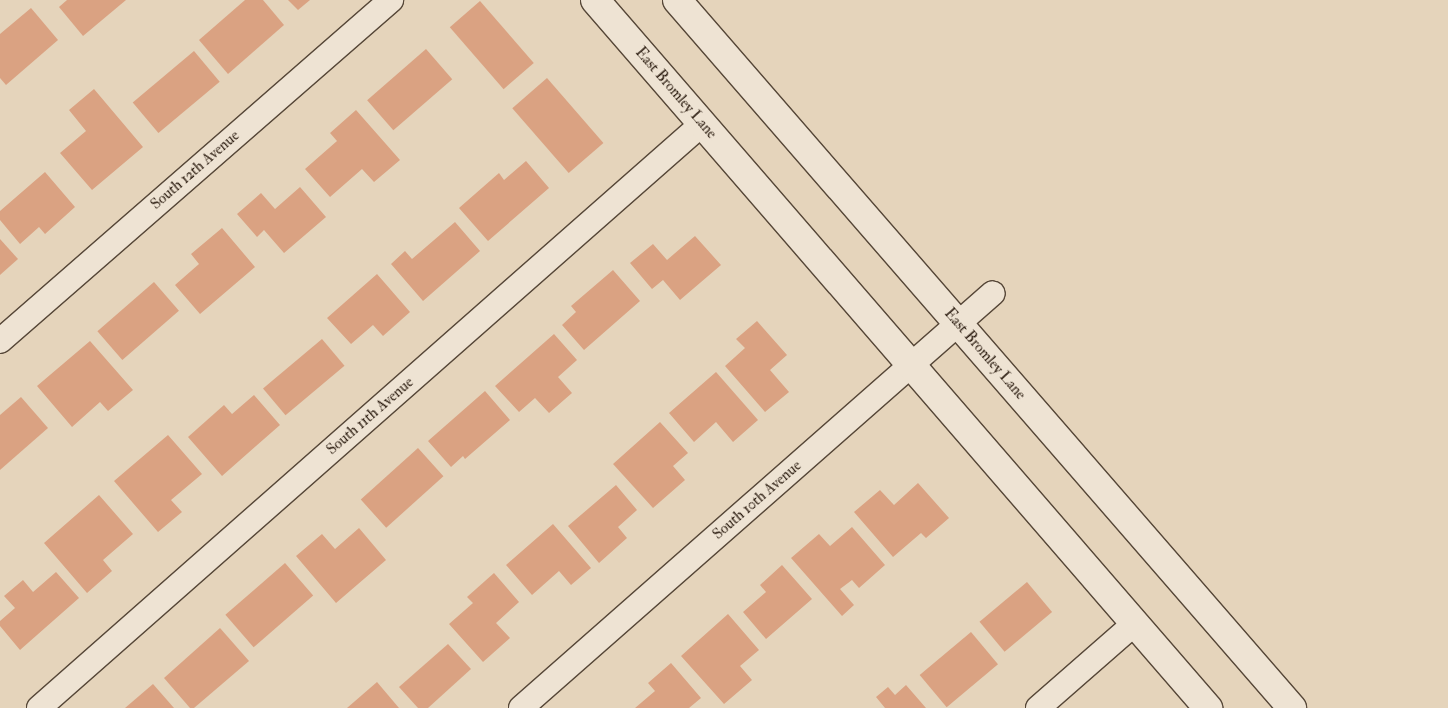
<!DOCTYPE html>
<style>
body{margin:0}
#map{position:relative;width:1448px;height:708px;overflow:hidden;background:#e5d4bb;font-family:"IM FELL Double Pica",serif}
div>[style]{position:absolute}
.building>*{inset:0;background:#daa282;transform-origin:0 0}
.roads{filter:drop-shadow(1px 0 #564738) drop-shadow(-1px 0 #564738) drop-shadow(0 1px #564738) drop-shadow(0 -1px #564738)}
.street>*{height:24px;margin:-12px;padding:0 12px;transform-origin:12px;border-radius:12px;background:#eee3d3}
.secondary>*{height:28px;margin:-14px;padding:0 14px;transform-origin:14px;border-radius:14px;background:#eee3d3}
span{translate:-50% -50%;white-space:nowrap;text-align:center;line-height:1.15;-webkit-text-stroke:4px #eee3d3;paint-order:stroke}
.street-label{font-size:15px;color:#27180c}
</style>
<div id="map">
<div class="building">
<i style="clip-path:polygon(67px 0,126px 0,83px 36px,59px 7px)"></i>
<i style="clip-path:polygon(245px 0,263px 0,284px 25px,228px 74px,199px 40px)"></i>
<i style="clip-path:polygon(288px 0,310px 0,298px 10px)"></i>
<i style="left:480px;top:1px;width:82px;height:40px;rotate:49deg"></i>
<i style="clip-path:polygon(31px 8px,58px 40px,6px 85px,0 78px,0 34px)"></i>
<i style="left:426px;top:49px;width:40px;height:78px;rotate:49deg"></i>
<i style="left:194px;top:51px;width:40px;height:80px;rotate:50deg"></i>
<i style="left:547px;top:78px;width:86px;height:46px;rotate:49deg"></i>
<i style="clip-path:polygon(94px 89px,143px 147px,92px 190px,60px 153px,86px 131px,69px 110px)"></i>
<i style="clip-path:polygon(356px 110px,400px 160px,374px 182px,362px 169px,330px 197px,305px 169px,337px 141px,330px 133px)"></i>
<i style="clip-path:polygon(526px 161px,549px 188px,488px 241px,459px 208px,499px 173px,504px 180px)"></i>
<i style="clip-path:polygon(45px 172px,75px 207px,45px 234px,39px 227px,20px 244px,0 220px,0 211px)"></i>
<i style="clip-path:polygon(300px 187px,326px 217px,284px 253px,264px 230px,257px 237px,237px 214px,261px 193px,275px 209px)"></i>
<i style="clip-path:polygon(455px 222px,480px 251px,423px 301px,391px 264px,405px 251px,412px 259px)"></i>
<i style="clip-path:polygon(222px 228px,255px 267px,200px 314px,175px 285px,199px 264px,191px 254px)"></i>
<i style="clip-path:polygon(695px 236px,721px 265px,680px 300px,663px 280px,652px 289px,630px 263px,653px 244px,667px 260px)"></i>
<i style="clip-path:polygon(0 239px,18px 259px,0 275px)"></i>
<i style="clip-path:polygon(613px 270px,640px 301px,584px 350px,562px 325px,576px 312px,571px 306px)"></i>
<i style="clip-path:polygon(377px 274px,410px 312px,383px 336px,373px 325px,351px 344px,327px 318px)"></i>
<i style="left:154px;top:282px;width:38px;height:75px;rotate:49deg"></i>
<i style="clip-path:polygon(757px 321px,787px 355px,770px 370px,789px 392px,765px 412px,725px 366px,745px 348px,736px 339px)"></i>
<i style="clip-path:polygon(554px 334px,577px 360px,558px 377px,572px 393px,549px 413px,535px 398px,519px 412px,495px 386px)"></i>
<i style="left:322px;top:339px;width:35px;height:77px;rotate:50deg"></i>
<i style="clip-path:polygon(90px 341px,133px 390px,108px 411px,100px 402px,72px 427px,37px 386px)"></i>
<i style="clip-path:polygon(716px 372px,758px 420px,733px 442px,716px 422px,694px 442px,669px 413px)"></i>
<i style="clip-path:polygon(485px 391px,510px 420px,465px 459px,463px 456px,451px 467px,428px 441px)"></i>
<i style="clip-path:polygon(254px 395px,280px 425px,222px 476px,188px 437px,224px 405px,232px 414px)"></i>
<i style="clip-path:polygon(21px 397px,48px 428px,0 470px,0 415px)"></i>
<i style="clip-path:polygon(660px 422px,688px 453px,673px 466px,685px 480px,653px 508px,613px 464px)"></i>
<i style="clip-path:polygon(168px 435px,202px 474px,171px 500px,182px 512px,158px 532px,114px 481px)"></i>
<i style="left:418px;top:448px;width:38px;height:77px;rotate:48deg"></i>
<i style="clip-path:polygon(918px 483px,949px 518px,926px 538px,921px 533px,893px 557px,854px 512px,880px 490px,894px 505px)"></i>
<i style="clip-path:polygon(616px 485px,637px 510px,618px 527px,627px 538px,599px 563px,568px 526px)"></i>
<i style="clip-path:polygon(99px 495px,133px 534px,103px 560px,112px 571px,87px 593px,44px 543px)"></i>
<i style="clip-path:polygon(553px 524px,591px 568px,571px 585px,559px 571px,532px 595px,506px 565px)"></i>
<i style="clip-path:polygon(852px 527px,885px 565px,859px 588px,852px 580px,840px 589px,854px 605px,842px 616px,791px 558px,819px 534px,830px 546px)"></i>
<i style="clip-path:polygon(359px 528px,386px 560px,336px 603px,296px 556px,322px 534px,335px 549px)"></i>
<i style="left:285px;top:563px;width:43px;height:79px;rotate:49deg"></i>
<i style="clip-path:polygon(782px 565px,812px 599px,766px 639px,743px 612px,766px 592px,760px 585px)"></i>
<i style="clip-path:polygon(56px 572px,79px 598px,20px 650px,0 626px,0 621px,15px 608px,4px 596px,23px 580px,33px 592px)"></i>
<i style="clip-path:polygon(494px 573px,519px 602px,496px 623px,510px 638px,483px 662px,449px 624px,473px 603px,467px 597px)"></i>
<i style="left:1027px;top:582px;width:39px;height:62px;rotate:50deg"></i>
<i style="clip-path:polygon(728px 614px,759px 650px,740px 666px,752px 680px,724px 704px,681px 656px)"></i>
<i style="clip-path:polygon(220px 628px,249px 661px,194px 708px,190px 708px,164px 678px)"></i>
<i style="left:971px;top:632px;width:42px;height:67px;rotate:50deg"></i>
<i style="clip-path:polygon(448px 644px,471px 669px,428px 708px,418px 708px,399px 687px)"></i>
<i style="clip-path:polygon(671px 663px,701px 698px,689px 708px,635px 708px,655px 691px,648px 683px)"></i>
<i style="clip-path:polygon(377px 682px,399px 708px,347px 708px)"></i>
<i style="clip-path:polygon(153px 684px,174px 708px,125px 708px)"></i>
<i style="clip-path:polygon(906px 685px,926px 708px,885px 708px,876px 697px,888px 687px,895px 695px)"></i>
</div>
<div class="roads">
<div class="street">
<i style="left:0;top:341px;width:519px;rotate:-41.09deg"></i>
<i style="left:39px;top:708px;width:884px;rotate:-41.38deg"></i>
<i style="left:521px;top:708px;width:628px;rotate:-41.32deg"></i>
<i style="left:1038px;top:708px;width:128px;rotate:-41.2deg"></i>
</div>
<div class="secondary">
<i style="left:595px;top:0;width:937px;rotate:49.11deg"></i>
<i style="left:677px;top:0;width:938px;rotate:49.02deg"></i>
</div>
</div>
<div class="street-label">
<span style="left:676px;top:93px;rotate:49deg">East Bromley Lane</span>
<span style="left:195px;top:170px;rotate:-41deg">South 12th Avenue</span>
<span style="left:985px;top:354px;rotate:49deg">East Bromley Lane</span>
<span style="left:370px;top:416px;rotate:-41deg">South 11th Avenue</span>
<span style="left:757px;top:500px;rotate:-41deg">South 10th Avenue</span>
</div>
</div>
